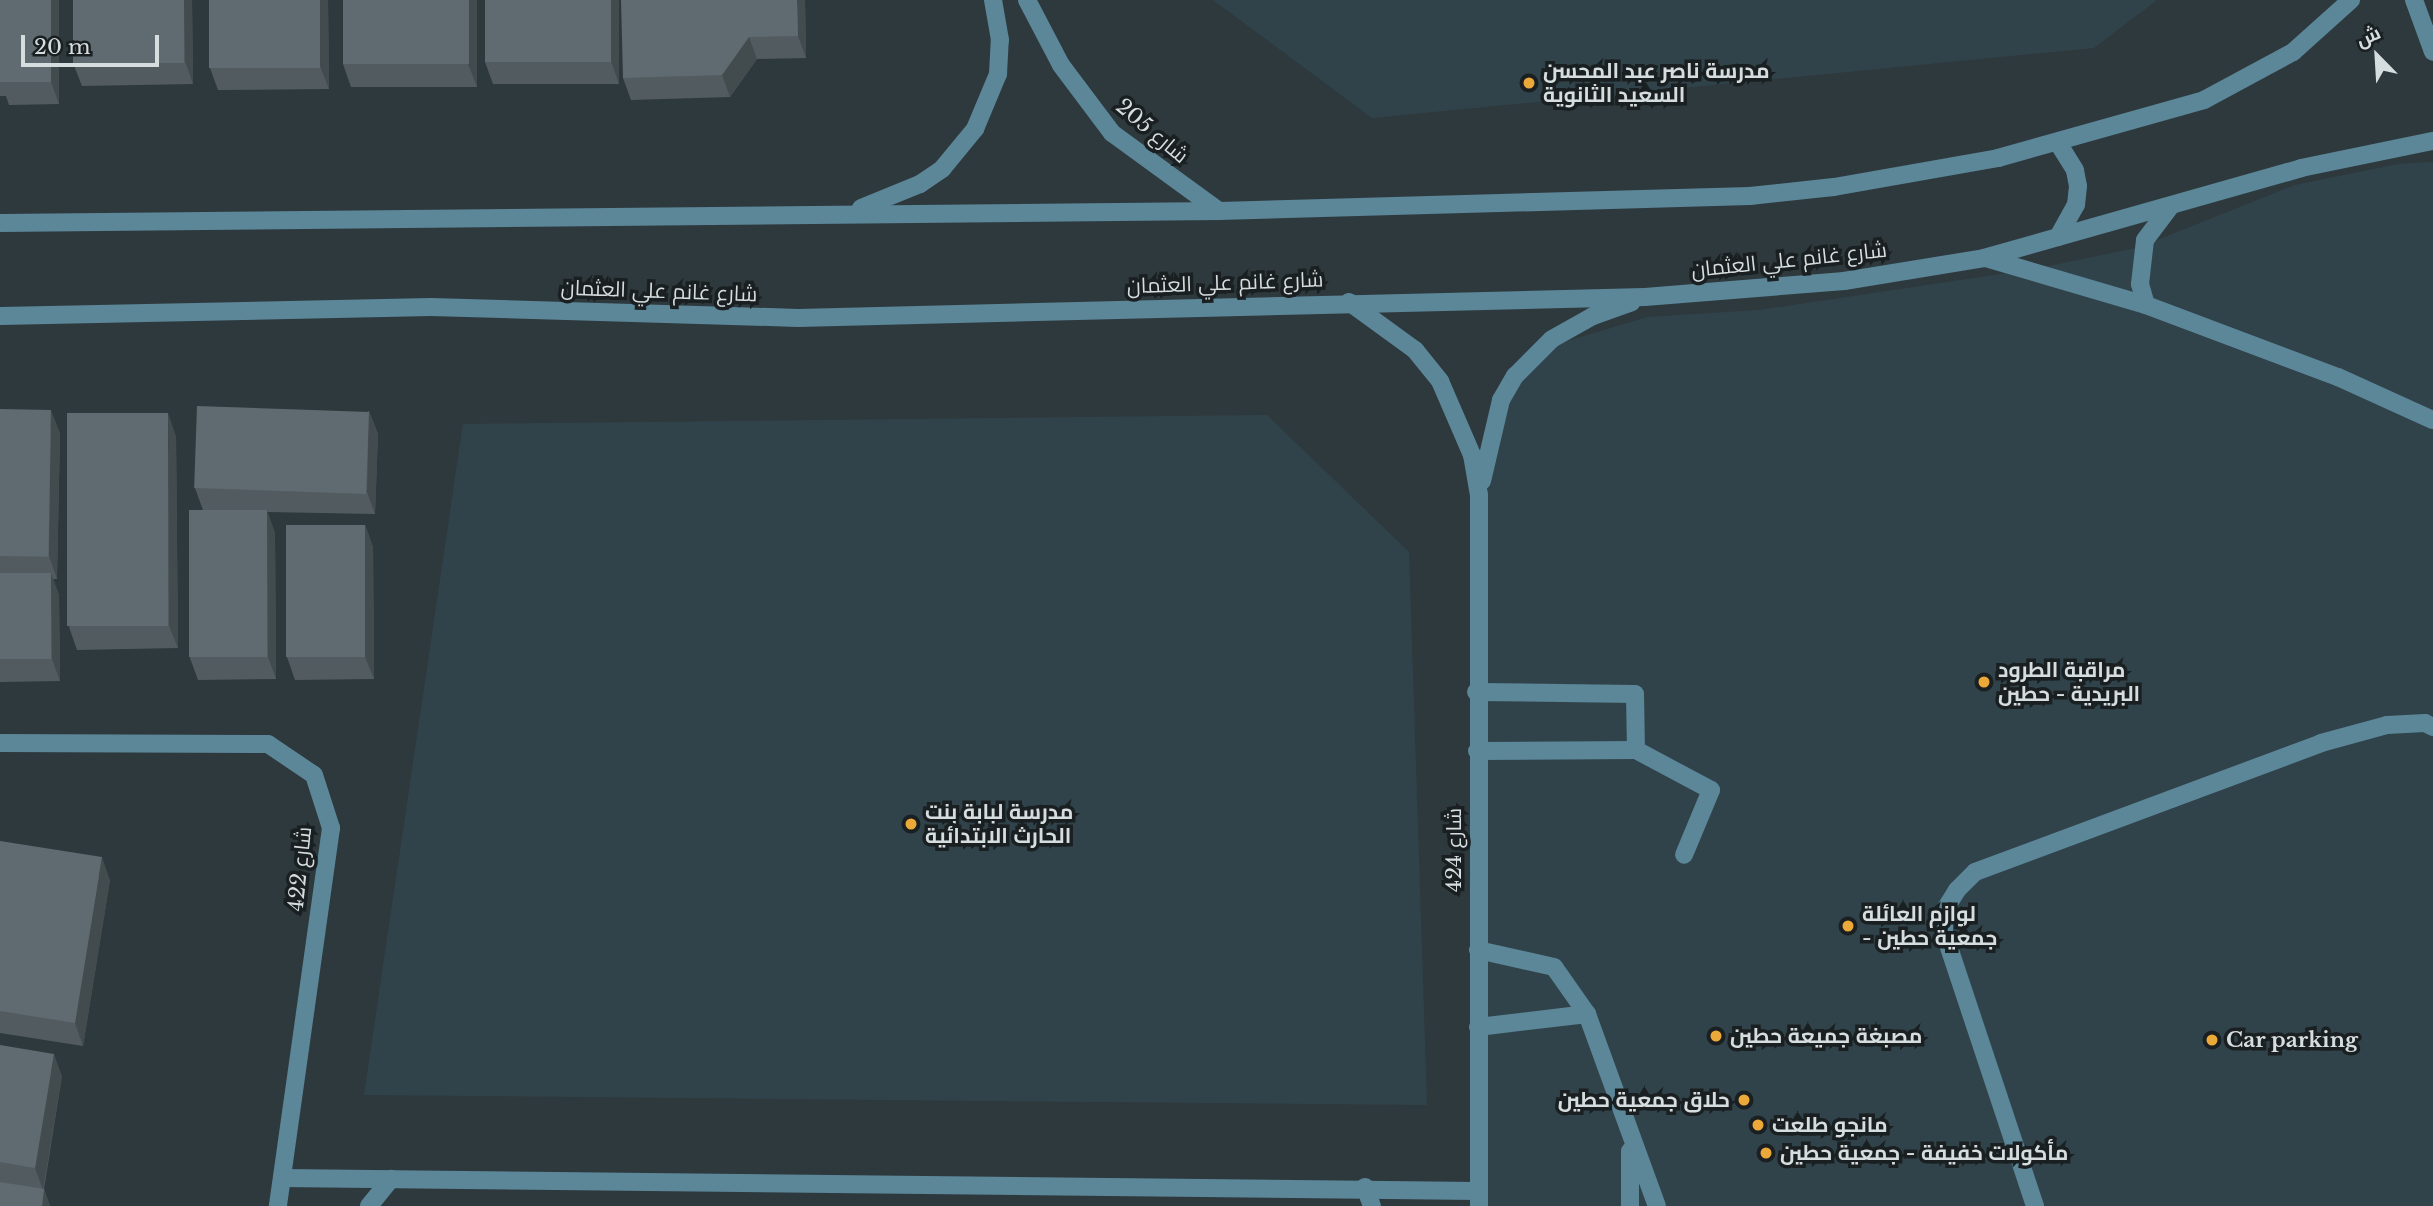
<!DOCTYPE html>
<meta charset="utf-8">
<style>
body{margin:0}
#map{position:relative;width:2433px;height:1206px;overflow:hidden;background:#2e393d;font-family:"Libre Baskerville",Cairo,serif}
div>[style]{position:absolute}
.built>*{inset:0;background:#31434a}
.minor>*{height:18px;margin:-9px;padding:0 9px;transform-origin:9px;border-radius:9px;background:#5b8799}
.wall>*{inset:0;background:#525c60}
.shaded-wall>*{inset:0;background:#424b4e}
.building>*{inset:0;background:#5f6b70;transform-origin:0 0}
.dots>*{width:19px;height:19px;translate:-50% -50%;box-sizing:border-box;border:4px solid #1a1f21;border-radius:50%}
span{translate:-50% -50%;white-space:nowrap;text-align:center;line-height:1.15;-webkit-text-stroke:7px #1a1f21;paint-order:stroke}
.poi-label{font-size:21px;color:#d6dddf;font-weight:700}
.left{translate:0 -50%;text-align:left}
.right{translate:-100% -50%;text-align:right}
.street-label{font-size:21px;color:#d6dddf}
.north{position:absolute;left:2342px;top:21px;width:70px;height:70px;-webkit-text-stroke:5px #1a1f21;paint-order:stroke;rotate:336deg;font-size:19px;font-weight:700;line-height:28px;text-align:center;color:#d6dddf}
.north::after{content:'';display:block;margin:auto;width:24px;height:32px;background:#d6dddf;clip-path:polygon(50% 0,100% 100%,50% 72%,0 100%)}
.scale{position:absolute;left:21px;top:35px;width:138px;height:32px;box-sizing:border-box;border:4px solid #d6dddf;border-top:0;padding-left:9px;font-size:21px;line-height:24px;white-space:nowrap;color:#d6dddf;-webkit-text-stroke:5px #1a1f21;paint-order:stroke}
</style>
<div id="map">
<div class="built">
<i style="clip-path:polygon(1213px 0,2157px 0,2094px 48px,1372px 118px)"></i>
<i style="clip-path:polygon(2433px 162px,2433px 1206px,1479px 1206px,1479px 495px,1501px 400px,1540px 349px,1648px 317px,1759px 310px,2040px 268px,2140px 247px,2295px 185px,2398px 164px)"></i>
<i style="clip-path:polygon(1267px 415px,1409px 552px,1427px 1105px,364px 1095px,463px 424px)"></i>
</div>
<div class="minor">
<i style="left:1027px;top:0;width:73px;rotate:62.4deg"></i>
<i style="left:1061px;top:65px;width:85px;rotate:53.1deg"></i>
<i style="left:1112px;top:133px;width:132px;rotate:36.1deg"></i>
<i style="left:2414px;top:0;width:55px;rotate:69.9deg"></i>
<i style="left:861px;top:208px;width:64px;rotate:-22.1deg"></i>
<i style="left:920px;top:184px;width:27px;rotate:-34deg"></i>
<i style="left:942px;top:169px;width:52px;rotate:-50.5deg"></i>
<i style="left:975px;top:129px;width:60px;rotate:-67.3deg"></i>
<i style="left:998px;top:74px;width:34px;rotate:-87deg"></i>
<i style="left:1000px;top:40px;width:41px;rotate:-99.9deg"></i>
<i style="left:0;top:223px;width:1219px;rotate:-0.56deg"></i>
<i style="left:1219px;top:211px;width:531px;rotate:-1.62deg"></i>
<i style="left:1750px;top:196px;width:84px;rotate:-6.1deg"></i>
<i style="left:1834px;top:187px;width:167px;rotate:-10deg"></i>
<i style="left:1998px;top:158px;width:214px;rotate:-15.7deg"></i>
<i style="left:2204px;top:100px;width:101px;rotate:-28.3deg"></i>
<i style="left:2293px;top:52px;width:78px;rotate:-41.9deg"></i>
<i style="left:2058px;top:237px;width:37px;rotate:-61deg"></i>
<i style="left:2076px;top:205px;width:19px;rotate:-84deg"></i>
<i style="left:2078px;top:186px;width:16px;rotate:-101deg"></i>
<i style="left:2075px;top:170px;width:32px;rotate:-122deg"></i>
<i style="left:1986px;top:258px;width:167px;rotate:16.4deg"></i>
<i style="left:2146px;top:305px;width:205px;rotate:20.6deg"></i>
<i style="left:2338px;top:377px;width:104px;rotate:24.4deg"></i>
<i style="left:1349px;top:302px;width:82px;rotate:36deg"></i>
<i style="left:1415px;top:350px;width:40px;rotate:51deg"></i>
<i style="left:1440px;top:381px;width:81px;rotate:66.6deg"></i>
<i style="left:1472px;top:455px;width:41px;rotate:80.1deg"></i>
<i style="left:1479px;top:495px;width:711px;rotate:90deg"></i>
<i style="left:2146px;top:305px;width:22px;rotate:-106deg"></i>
<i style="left:2140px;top:284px;width:44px;rotate:-83.5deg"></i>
<i style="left:2145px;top:240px;width:41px;rotate:-52.9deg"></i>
<i style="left:0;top:316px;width:431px;rotate:-1.2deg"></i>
<i style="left:431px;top:307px;width:367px;rotate:1.7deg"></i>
<i style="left:798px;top:318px;width:847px;rotate:-1.42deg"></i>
<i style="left:1645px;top:297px;width:200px;rotate:-4.6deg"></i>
<i style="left:1844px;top:281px;width:142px;rotate:-9.3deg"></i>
<i style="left:1984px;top:258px;width:330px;rotate:-15.8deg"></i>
<i style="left:2301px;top:168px;width:135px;rotate:-11.6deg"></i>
<i style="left:1482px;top:481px;width:83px;rotate:-76.8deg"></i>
<i style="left:1501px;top:400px;width:28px;rotate:-60deg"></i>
<i style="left:1515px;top:376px;width:52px;rotate:-45deg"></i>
<i style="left:1552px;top:339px;width:47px;rotate:-29.3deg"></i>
<i style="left:1593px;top:316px;width:41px;rotate:-19.7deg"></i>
<i style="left:1476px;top:692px;width:159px;rotate:0.7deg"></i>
<i style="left:1635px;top:694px;width:56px;rotate:89deg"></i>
<i style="left:1636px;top:750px;width:85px;rotate:28.1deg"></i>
<i style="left:1711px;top:790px;width:70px;rotate:112.6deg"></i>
<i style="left:0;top:743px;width:268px;rotate:0.2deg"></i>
<i style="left:268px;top:744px;width:55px;rotate:34deg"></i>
<i style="left:314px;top:775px;width:56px;rotate:72.2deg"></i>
<i style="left:331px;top:828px;width:382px;rotate:98deg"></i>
<i style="left:1477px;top:751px;width:159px;rotate:-0.4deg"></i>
<i style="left:1478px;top:950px;width:78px;rotate:12.6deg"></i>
<i style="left:1554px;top:967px;width:57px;rotate:54.9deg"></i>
<i style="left:1587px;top:1014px;width:204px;rotate:70deg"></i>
<i style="left:1478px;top:1027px;width:110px;rotate:-6.8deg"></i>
<i style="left:282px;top:1178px;width:1197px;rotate:0.62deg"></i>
<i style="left:1365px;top:1187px;width:20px;rotate:70deg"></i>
<i style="left:369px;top:1206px;width:35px;rotate:-51deg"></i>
<i style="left:1630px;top:1206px;width:55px;rotate:-90deg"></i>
<i style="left:2035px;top:1206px;width:288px;rotate:-108.4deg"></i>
<i style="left:1944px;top:933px;width:22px;rotate:-90deg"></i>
<i style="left:1944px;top:911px;width:25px;rotate:-58deg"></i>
<i style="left:1957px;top:890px;width:25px;rotate:-45deg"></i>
<i style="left:1975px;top:872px;width:369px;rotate:-20.4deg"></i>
<i style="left:2321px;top:743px;width:68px;rotate:-15.3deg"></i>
<i style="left:2387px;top:725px;width:38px;rotate:-3deg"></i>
<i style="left:2425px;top:723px;width:9px;rotate:27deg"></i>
</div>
<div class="wall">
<i style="clip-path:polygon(0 0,59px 0,59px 104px,9px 105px,6px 96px,0 96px)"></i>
<i style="clip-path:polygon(192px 0,193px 84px,82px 86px,73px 63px)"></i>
<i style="clip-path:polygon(209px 0,328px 0,329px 89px,218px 90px,210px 68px)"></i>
<i style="clip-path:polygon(477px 0,477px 87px,351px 87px,343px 64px)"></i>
<i style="clip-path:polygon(485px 0,619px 0,619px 84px,493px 84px,485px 62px)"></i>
<i style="clip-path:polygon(805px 0,806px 58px,757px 59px,730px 97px,631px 100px,623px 78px)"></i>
<i style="clip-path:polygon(0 409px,60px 433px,57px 579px,53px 579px,59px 595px,60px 681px,0 682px)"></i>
<i style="clip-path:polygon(369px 411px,378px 434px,375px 514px,267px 512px,275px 533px,276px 679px,198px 680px,190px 658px,224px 511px,203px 510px,195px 488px)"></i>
<i style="clip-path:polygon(176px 436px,178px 648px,77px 650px,69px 627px)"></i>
<i style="clip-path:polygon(365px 525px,373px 547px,374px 679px,295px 680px,287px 657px)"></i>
<i style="clip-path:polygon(0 841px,110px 880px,83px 1046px,0 1033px)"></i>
<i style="clip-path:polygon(0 1045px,62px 1076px,44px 1189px,50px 1206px,0 1206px)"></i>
</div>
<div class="shaded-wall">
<i style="clip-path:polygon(51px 0,59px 0,59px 104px,51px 82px)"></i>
<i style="clip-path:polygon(184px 0,192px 0,193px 84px,185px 61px)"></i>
<i style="clip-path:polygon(320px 0,328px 0,329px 89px,320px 66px)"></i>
<i style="clip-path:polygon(469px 0,477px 0,477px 87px,468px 64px)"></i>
<i style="clip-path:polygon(611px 0,619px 0,619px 84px,611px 61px)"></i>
<i style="clip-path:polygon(797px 0,805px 0,806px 58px,798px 36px)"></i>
<i style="clip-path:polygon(749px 37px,757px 59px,730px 97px,722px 75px)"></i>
<i style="clip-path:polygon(51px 410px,60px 433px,57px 579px,49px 556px)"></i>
<i style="clip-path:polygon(369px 411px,378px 434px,375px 514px,367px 492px)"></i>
<i style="clip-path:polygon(168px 413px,176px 436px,178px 648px,169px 626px)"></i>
<i style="clip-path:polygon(267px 510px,275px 533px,276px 679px,268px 657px)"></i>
<i style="clip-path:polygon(365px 525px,373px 547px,374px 679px,365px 657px)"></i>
<i style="clip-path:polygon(51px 573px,59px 595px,60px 681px,52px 659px)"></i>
<i style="clip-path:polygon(102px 857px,110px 880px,83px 1046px,75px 1023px)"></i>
<i style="clip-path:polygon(54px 1054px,62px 1076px,43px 1190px,35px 1168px)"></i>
<i style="clip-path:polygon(44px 1189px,50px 1206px,42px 1206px)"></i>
</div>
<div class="building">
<i style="left:0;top:0;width:51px;height:82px"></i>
<i style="left:73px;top:0;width:111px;height:63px"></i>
<i style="left:209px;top:0;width:111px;height:68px"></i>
<i style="left:343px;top:0;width:126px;height:64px"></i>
<i style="left:485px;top:0;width:126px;height:62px"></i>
<i style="clip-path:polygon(621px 0,797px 0,798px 36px,749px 37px,722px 75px,623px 78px)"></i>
<i style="left:197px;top:406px;width:172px;height:82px;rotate:2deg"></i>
<i style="left:0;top:409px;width:51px;height:147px;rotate:1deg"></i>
<i style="left:168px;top:413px;width:213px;height:101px;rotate:90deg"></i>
<i style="left:267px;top:510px;width:147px;height:78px;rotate:90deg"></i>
<i style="left:286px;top:525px;width:79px;height:132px"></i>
<i style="left:0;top:573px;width:51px;height:86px"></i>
<i style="clip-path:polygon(0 841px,102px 857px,75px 1023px,0 1011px)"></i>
<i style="clip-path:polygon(0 1045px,54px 1054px,35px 1168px,0 1162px)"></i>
<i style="clip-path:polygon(0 1182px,44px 1189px,42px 1206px,0 1206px)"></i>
</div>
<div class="dots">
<i style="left:1529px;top:83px;background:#eba939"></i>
<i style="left:1984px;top:682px;background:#eba939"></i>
<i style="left:911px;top:824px;background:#eba939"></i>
<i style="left:1848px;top:926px;background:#eba939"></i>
<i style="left:1716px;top:1036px;background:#eba939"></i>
<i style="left:2212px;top:1040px;background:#eba939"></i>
<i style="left:1744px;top:1100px;background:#eba939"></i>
<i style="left:1758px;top:1125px;background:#eba939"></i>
<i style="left:1766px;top:1153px;background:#eba939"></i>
</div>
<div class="poi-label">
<span class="left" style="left:1543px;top:83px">مدرسة ناصر عبد المحسن<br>السعيد الثانوية</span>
<span class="left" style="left:1998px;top:682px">مراقبة الطرود<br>البريدية - حطين</span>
<span class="left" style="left:925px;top:824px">مدرسة لبابة بنت<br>الحارث الابتدائية</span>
<span class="left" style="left:1862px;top:926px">لوازم العائلة<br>- جمعية حطين</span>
<span class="left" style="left:1730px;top:1036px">مصبغة جميعة حطين</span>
<span class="left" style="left:2226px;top:1040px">Car parking</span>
<span class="right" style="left:1730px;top:1100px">حلاق جمعية حطين</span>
<span class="left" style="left:1772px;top:1125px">مانجو طلعت</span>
<span class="left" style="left:1780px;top:1153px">مأكولات خفيفة - جمعية حطين</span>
</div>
<div class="street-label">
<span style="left:1152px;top:131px;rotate:40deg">شارع 205</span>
<span style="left:1789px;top:260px;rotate:-6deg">شارع غانم علي العثمان</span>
<span style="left:1225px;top:283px;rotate:-2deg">شارع غانم علي العثمان</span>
<span style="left:659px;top:291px;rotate:2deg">شارع غانم علي العثمان</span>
<span style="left:1454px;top:850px;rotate:-90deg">شارع 424</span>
<span style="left:300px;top:869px;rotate:-84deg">شارع 422</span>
</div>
<div class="north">ش</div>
<div class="scale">20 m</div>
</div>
